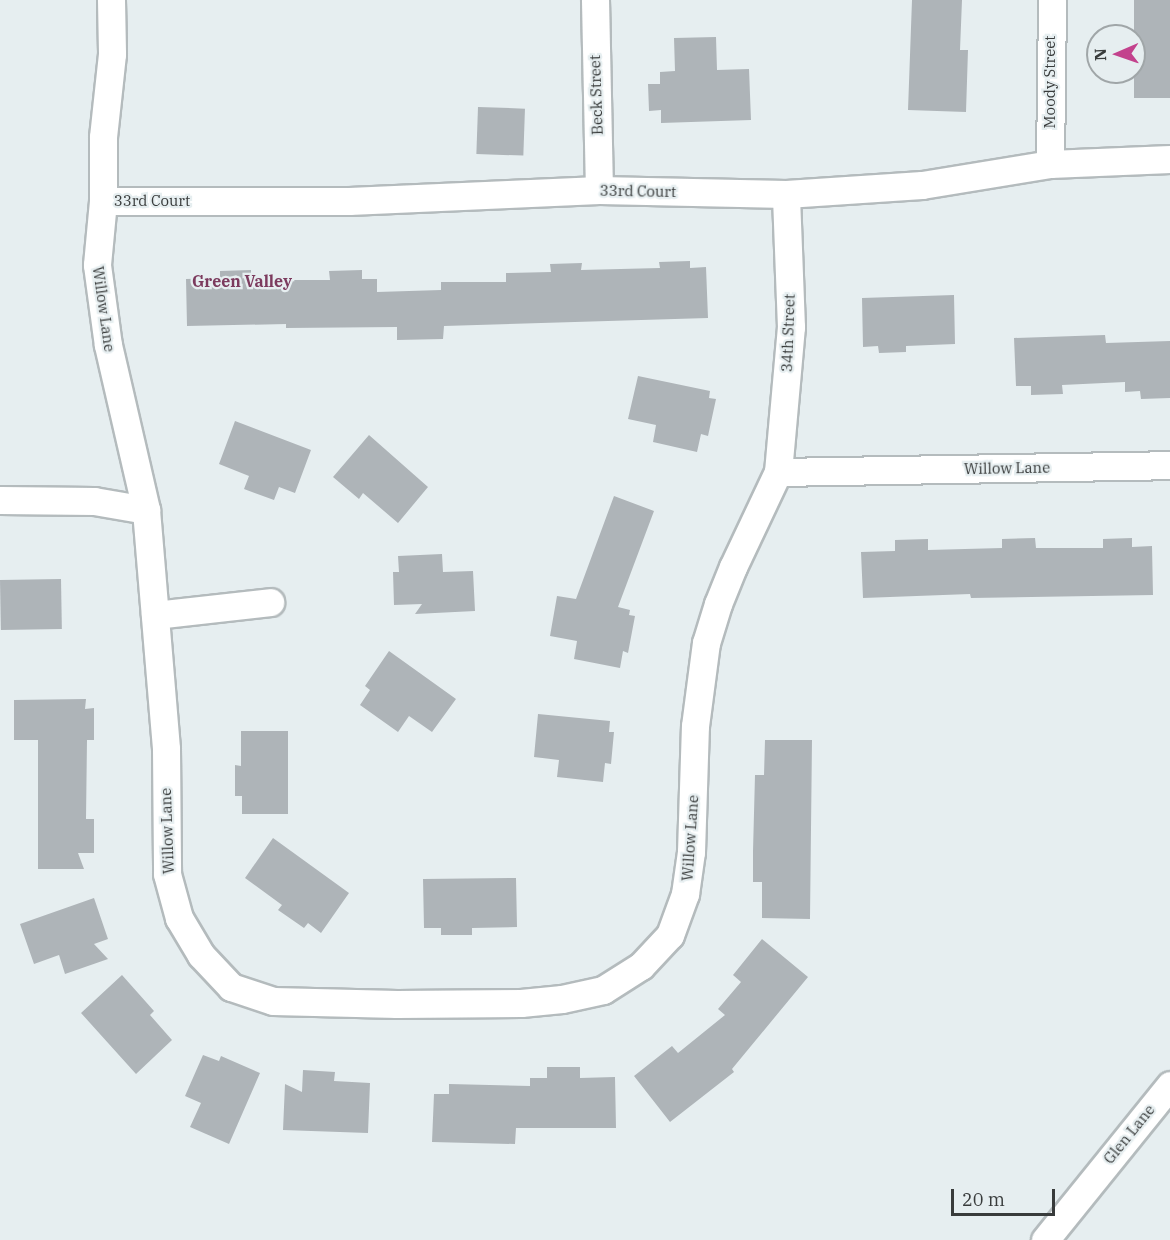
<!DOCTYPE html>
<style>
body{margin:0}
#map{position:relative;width:1170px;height:1240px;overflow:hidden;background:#e6eef0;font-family:"IBM Plex Serif",serif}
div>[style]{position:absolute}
.building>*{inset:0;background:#aeb4b8;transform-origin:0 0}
.roads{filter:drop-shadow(2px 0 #b4bbbd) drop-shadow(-2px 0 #b4bbbd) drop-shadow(0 2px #b4bbbd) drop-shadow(0 -2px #b4bbbd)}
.minor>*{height:27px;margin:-13.5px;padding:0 13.5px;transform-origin:13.5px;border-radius:13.5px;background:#fff}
span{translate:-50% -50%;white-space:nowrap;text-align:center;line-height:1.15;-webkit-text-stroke:4.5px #e6eef0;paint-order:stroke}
.street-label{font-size:15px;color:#383b3b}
.neighbourhood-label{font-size:16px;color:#7c3b5e;font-weight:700}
.north{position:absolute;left:1086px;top:24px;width:60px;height:60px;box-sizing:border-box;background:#e6eef0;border:2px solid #a0a6a8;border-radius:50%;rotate:268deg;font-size:16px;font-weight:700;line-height:24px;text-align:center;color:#383b3b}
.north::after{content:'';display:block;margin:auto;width:21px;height:27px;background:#c3428d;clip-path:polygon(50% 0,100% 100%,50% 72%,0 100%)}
.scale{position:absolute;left:951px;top:1189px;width:104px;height:27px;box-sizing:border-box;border:3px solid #383b3b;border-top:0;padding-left:8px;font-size:18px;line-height:21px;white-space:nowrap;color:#383b3b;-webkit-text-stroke:4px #e6eef0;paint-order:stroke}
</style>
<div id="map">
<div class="building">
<i style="clip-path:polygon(912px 0,962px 0,960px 50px,968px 50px,966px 112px,908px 110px)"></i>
<i style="left:1134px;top:0;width:36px;height:98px"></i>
<i style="clip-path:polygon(716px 37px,717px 70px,749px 69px,751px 120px,661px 123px,661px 110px,649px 111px,648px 84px,660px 84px,660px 72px,675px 71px,674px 38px)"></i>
<i style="left:478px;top:107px;width:47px;height:47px;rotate:2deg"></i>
<i style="clip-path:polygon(690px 261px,690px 268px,706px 267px,708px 318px,444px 326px,443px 339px,397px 340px,397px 327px,286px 328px,286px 324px,187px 326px,186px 279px,220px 278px,220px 271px,251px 270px,251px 277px,267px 277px,267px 280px,330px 280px,329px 271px,362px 270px,362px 279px,377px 279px,377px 292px,441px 290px,441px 282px,506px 282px,506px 273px,551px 272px,550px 264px,582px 263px,581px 270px,660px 268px,659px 262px)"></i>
<i style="clip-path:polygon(954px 295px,955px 344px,906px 346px,906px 352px,879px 353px,878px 346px,863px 347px,862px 298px)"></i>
<i style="clip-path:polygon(1105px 335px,1106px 343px,1170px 341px,1170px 398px,1141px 399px,1140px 391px,1125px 392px,1125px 382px,1062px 385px,1063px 394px,1031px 395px,1031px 386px,1016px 386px,1014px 338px)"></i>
<i style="clip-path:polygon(638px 376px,710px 391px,709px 398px,716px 399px,708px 436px,701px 434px,697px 452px,653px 442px,656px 425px,628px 419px)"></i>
<i style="clip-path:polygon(235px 421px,311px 450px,295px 493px,279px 487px,274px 500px,244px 489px,249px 476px,219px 464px)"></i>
<i style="clip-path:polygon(369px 435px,428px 487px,398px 523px,363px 493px,359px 499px,333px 477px)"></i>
<i style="clip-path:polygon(614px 496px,654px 511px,618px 607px,630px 610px,629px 615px,635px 616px,628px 653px,623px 651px,620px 668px,574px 659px,577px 641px,550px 636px,557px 596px,576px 599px)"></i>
<i style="clip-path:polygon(1035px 538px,1036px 548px,1103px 548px,1103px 539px,1132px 538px,1132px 547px,1152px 546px,1153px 595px,971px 598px,970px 594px,863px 598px,861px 552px,895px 551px,895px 540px,928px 539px,928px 550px,1002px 548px,1002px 539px)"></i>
<i style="clip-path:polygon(442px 554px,443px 572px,473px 571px,475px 611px,415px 614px,422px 604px,394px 605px,393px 572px,399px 572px,398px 556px)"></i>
<i style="left:61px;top:579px;width:50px;height:61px;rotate:89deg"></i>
<i style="clip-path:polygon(389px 651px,456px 699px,432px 732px,409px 716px,398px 732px,360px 705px,370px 690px,365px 686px)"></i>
<i style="clip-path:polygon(86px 699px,85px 709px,94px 708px,94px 740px,87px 740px,86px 819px,94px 819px,94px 853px,78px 853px,84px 869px,38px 869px,38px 740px,14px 740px,14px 700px)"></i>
<i style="clip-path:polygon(538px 714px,610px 721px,609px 732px,614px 732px,611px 764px,605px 763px,603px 782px,557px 777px,559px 760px,534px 757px)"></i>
<i style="clip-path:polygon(241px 731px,288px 731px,288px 814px,242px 814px,242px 796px,235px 796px,235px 765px,241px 766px)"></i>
<i style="clip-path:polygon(765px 740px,812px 740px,810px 919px,762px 918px,762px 882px,753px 882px,753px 851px,755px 775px,764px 775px)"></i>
<i style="clip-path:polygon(273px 838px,349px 893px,321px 933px,308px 923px,304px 928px,278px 910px,282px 905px,245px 878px)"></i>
<i style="clip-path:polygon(516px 878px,517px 927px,472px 928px,472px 935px,441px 935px,441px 928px,424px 928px,423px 879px)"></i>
<i style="clip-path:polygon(94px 898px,108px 939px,94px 944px,108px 959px,65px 974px,59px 955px,34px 964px,20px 924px)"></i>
<i style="clip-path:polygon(762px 939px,808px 977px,732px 1069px,734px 1072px,670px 1122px,634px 1076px,672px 1046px,678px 1053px,725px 1015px,718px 1009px,741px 982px,733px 975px)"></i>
<i style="clip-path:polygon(122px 975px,154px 1011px,150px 1015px,172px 1040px,136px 1074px,81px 1013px)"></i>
<i style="clip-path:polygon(203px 1055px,219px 1061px,221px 1056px,260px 1073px,229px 1144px,190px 1127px,201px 1103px,185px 1096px)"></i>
<i style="clip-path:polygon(547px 1067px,580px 1067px,580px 1078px,615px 1077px,616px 1128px,516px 1128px,515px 1144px,432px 1142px,434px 1094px,449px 1094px,449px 1084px,530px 1086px,530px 1078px,547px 1078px)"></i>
<i style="clip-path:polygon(303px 1070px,335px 1072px,334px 1081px,370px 1083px,368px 1133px,283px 1130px,285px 1084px,302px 1092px)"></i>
</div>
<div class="roads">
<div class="minor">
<i style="left:111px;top:0;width:54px;rotate:88.9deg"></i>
<i style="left:112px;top:54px;width:83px;rotate:96.2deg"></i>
<i style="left:103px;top:137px;width:64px;rotate:90deg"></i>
<i style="left:103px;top:201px;width:64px;rotate:95.4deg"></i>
<i style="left:97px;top:265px;width:81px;rotate:82.2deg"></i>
<i style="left:108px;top:345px;width:169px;rotate:77deg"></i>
<i style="left:146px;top:510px;width:240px;rotate:85.2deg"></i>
<i style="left:166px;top:749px;width:125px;rotate:89.5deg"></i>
<i style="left:167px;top:874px;width:46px;rotate:74.7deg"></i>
<i style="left:179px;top:918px;width:43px;rotate:59.3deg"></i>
<i style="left:201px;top:955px;width:44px;rotate:46.8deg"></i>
<i style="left:231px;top:987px;width:44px;rotate:18.4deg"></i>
<i style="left:273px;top:1001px;width:124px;rotate:1.4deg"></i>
<i style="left:397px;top:1004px;width:124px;rotate:-0.5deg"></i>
<i style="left:521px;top:1003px;width:41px;rotate:-5.6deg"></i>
<i style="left:562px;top:999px;width:42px;rotate:-12.4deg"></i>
<i style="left:603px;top:990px;width:45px;rotate:-32.3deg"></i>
<i style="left:641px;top:966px;width:42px;rotate:-46.9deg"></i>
<i style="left:670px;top:935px;width:44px;rotate:-69.9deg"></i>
<i style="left:685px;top:894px;width:42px;rotate:-81.9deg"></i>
<i style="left:691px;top:852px;width:126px;rotate:-88.2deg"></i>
<i style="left:695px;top:726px;width:84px;rotate:-82.5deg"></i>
<i style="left:706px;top:643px;width:41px;rotate:-72.9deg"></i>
<i style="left:718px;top:604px;width:40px;rotate:-68deg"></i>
<i style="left:733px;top:567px;width:105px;rotate:-64.7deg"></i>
<i style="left:778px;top:472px;width:146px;rotate:-84.9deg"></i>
<i style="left:791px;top:327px;width:133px;rotate:-92.2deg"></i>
<i style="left:595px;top:0;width:190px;rotate:88.8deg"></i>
<i style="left:1050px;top:164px;width:164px;rotate:-89.3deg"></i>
<i style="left:103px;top:201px;width:246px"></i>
<i style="left:349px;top:201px;width:250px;rotate:-2.5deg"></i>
<i style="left:599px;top:190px;width:187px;rotate:1.2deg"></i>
<i style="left:786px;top:194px;width:136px;rotate:-3.8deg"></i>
<i style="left:922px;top:185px;width:130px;rotate:-9.3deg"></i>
<i style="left:1050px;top:164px;width:120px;rotate:-2.4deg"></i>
<i style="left:778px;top:472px;width:392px;rotate:-1deg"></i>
<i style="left:0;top:500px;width:94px;rotate:0.6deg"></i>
<i style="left:94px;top:501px;width:53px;rotate:9.8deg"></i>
<i style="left:155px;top:615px;width:116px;rotate:-6.4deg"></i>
<i style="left:1045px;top:1240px;width:199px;rotate:-51.1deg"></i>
</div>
</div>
<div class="street-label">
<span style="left:1050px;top:82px;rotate:-90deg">Moody Street</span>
<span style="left:596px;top:95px;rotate:-92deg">Beck Street</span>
<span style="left:638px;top:191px;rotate:1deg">33rd Court</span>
<span style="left:152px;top:201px">33rd Court</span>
<span style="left:104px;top:309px;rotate:82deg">Willow Lane</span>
<span style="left:788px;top:333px;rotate:-88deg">34th Street</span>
<span style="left:1007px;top:468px;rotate:-1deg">Willow Lane</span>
<span style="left:167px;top:831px;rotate:-92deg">Willow Lane</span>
<span style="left:690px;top:838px;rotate:-86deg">Willow Lane</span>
<span style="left:1129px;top:1134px;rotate:-51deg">Glen Lane</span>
</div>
<div class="neighbourhood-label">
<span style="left:242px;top:281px">Green Valley</span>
</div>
<div class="north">N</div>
<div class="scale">20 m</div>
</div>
